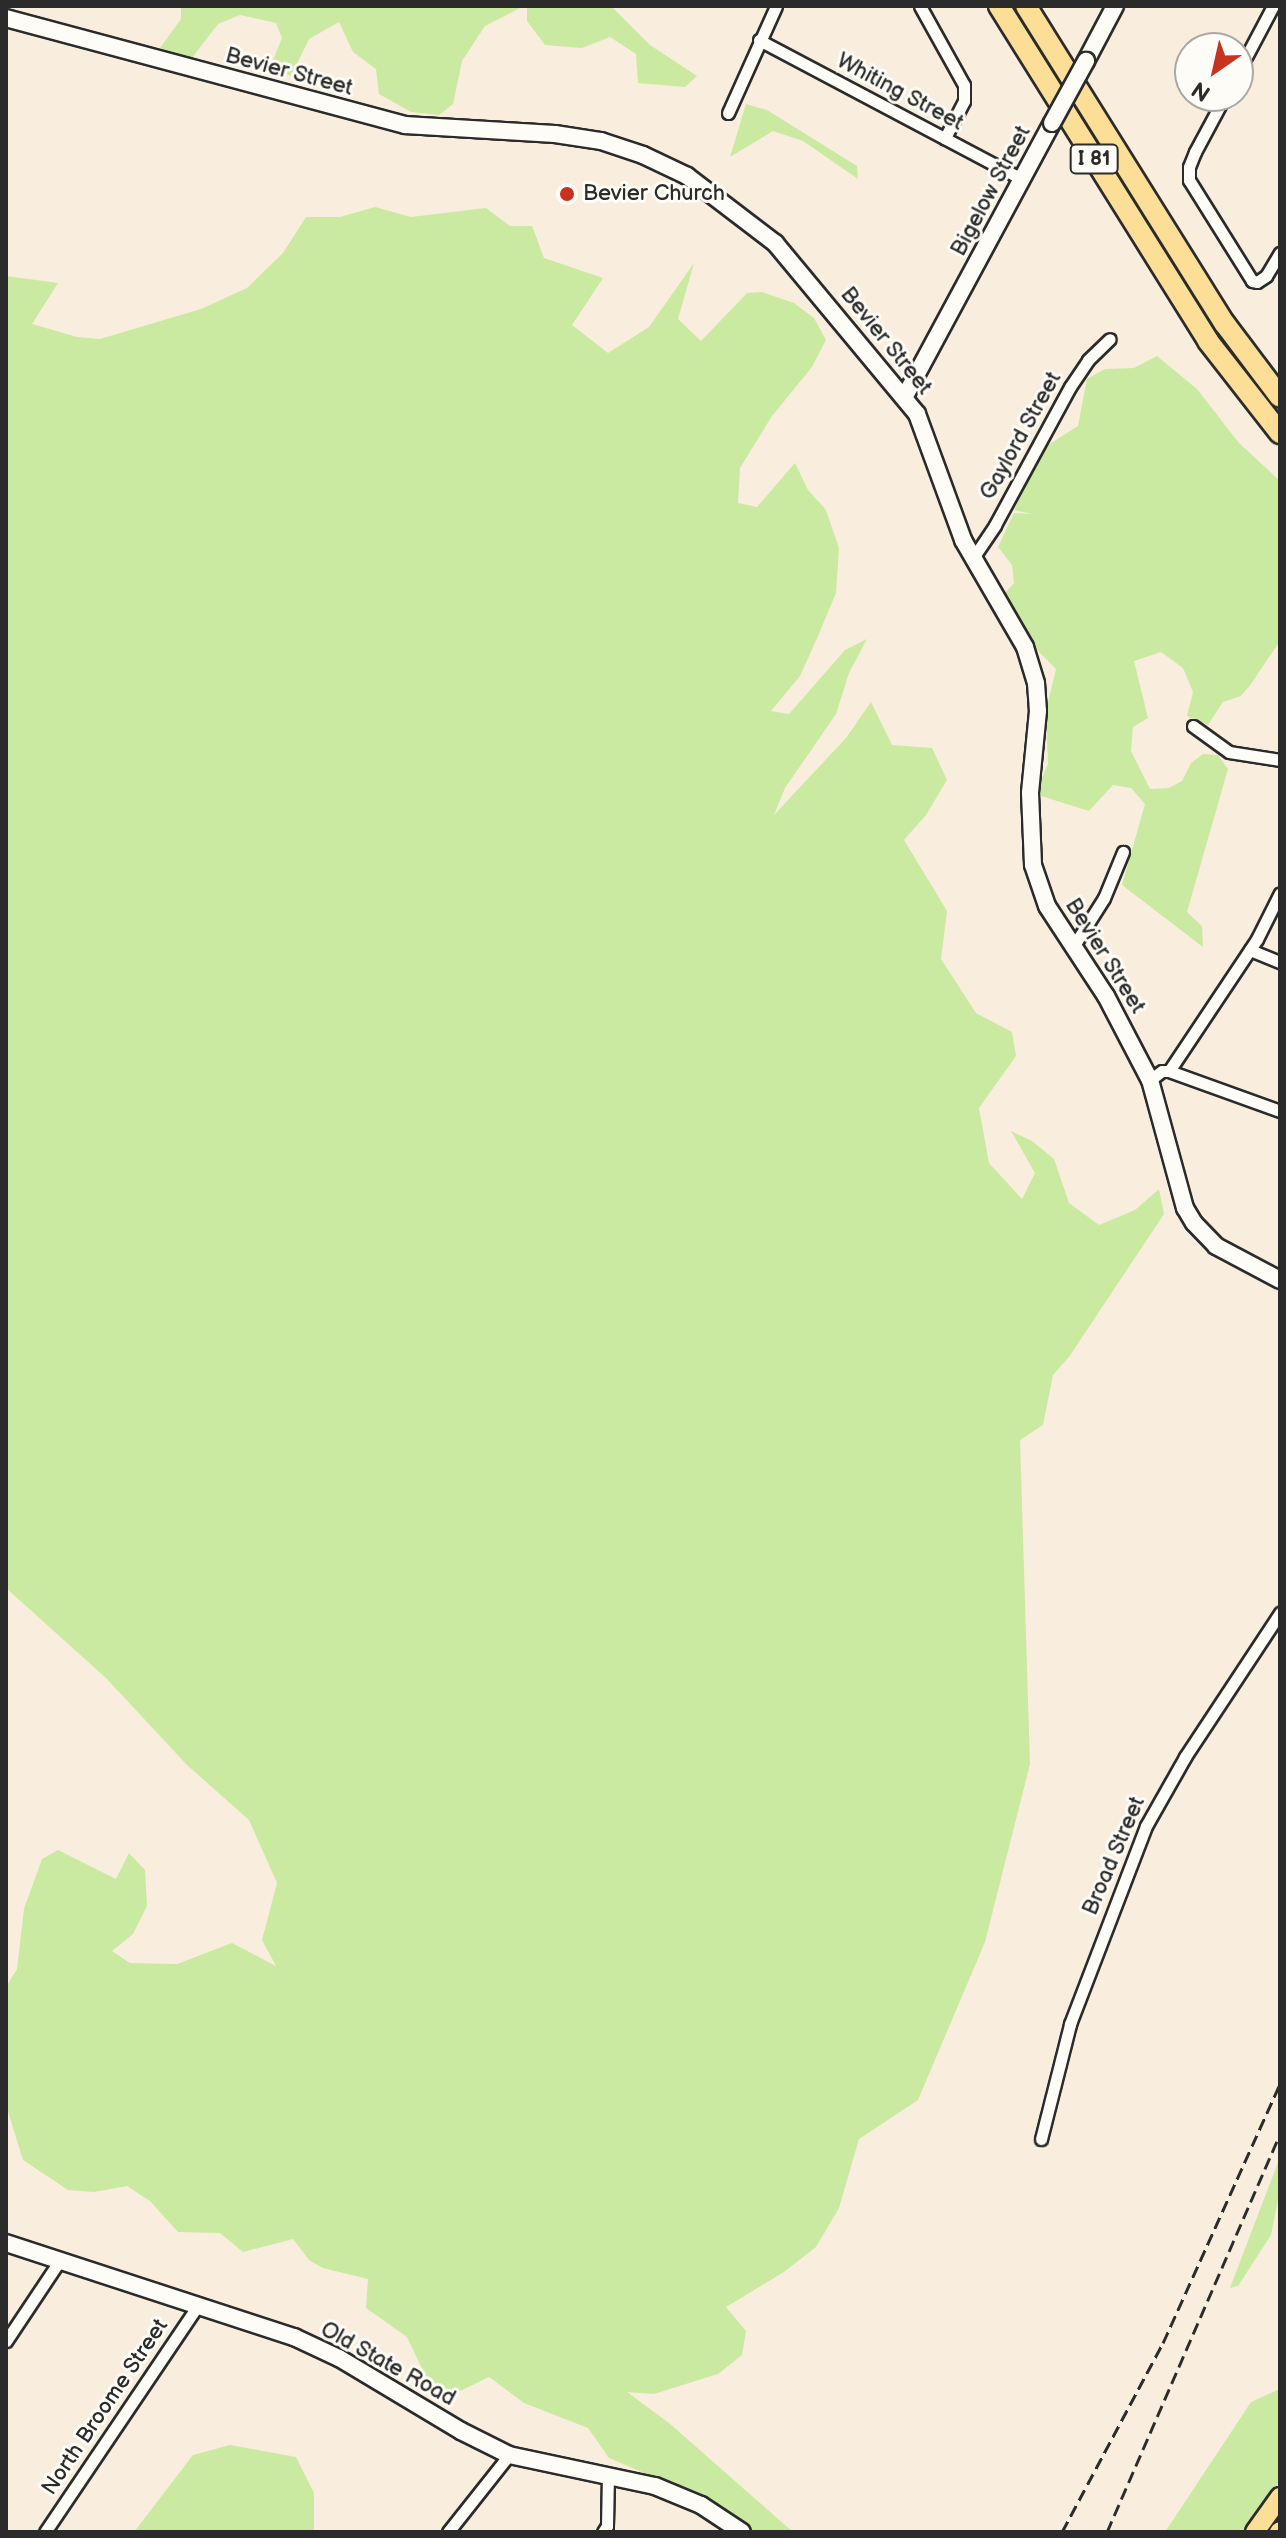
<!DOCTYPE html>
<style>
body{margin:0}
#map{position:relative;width:1286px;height:2538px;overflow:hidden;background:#f9eddd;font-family:"Balsamiq Sans",sans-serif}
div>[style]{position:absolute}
.green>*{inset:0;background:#caeaa2}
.roads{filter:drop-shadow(2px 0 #2b2b2b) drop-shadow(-2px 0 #2b2b2b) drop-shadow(0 2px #2b2b2b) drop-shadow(0 -2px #2b2b2b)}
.street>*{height:11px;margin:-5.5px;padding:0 5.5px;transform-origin:5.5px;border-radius:5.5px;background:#fdfcf7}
.secondary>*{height:16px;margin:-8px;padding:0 8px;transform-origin:8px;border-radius:8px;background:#fdfcf7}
.primary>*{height:18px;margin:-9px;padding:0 9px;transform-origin:9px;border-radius:9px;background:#fdde96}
.highway>*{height:20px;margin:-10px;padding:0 10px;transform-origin:10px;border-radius:10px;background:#fdde96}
.rail>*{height:3px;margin-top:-1.5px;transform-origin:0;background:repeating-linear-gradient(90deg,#2b2b2b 0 12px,transparent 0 18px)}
.bridges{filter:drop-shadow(2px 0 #2b2b2b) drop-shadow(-2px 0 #2b2b2b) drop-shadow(0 2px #2b2b2b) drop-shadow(0 -2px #2b2b2b)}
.secondary-bridge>*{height:16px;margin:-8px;padding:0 8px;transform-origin:8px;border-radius:8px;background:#fdfcf7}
.dots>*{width:22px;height:22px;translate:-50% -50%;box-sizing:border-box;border:4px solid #fdfcf7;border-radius:50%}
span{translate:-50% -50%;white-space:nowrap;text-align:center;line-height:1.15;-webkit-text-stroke:6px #fdfcf7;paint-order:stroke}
.shield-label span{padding:2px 6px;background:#fdfcf7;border:2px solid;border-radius:6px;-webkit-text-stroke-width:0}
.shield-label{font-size:20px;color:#2b2b2b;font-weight:700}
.street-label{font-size:22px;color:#2b2b2b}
.poi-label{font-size:22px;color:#2b2b2b}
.left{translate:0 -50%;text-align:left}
.frame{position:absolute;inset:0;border:8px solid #2b2b2b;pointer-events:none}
.north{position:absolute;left:1174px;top:32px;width:80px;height:80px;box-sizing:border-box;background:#fdfcf7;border:2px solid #a9a8a5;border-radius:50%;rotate:214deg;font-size:22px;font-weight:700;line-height:32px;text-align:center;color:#2b2b2b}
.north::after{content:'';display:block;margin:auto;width:28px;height:36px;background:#c8321e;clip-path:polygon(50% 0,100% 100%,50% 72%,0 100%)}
</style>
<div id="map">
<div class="green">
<i style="clip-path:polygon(181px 6px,524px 6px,485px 26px,462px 61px,453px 104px,439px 115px,411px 112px,379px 94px,376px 69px,353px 52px,339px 22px,309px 39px,291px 76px,270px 67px,282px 38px,276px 23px,240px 15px,218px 24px,191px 59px,160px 48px,181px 19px)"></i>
<i style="clip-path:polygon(527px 6px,611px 6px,650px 45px,697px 76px,685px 87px,638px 83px,636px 54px,610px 37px,582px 48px,545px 45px,527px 21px)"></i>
<i style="clip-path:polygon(746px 104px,767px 110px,857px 166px,858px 179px,803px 141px,773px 131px,730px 157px)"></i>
<i style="clip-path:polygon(375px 207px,411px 217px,486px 208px,510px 226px,532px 226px,544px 258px,603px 278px,572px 325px,608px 353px,649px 327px,694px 263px,678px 319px,701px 341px,747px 293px,762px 292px,794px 303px,814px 318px,826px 340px,812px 367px,772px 416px,740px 468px,738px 503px,757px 507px,795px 463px,808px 490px,826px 510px,839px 548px,836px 593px,818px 636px,800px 676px,771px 711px,789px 714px,845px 650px,867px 639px,849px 673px,836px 714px,785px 788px,774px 815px,846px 738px,871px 702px,892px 745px,932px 748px,947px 780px,926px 815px,904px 840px,947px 911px,941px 959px,976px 1013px,1012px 1032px,1016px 1056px,979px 1108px,989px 1163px,1022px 1199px,1035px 1173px,1011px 1131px,1032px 1141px,1054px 1159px,1069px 1203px,1099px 1225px,1135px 1210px,1159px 1189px,1164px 1214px,1069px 1357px,1053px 1375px,1043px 1425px,1020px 1440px,1030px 1764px,985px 1942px,918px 2100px,859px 2139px,839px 2208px,816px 2247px,784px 2272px,726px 2307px,746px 2331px,742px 2355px,718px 2374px,654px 2394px,627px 2392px,669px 2423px,793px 2532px,754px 2532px,684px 2490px,609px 2458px,588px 2428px,524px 2403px,489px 2377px,458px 2392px,433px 2392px,407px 2337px,366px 2308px,368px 2279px,323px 2268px,309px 2260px,293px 2239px,243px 2252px,220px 2233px,178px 2232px,150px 2201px,127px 2186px,94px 2192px,68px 2190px,23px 2160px,6px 2105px,6px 1987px,17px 1969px,24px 1909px,42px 1859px,58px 1850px,116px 1879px,129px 1853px,145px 1870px,147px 1906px,133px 1934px,112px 1951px,130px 1963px,177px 1964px,232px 1943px,276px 1966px,262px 1940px,277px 1883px,249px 1820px,187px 1765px,106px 1678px,6px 1588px,6px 276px,58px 283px,32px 324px,77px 337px,100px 339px,201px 309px,247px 288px,283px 253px,306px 217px,340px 217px)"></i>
<i style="clip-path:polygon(1157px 356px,1197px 389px,1239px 443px,1280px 481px,1280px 641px,1251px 684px,1241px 696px,1223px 702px,1208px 725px,1187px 716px,1193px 692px,1183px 668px,1161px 652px,1134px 661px,1148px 718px,1133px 727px,1131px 751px,1150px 789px,1169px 788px,1182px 781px,1191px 763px,1203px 754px,1218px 755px,1228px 769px,1187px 912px,1202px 926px,1203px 947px,1122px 885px,1145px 804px,1131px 788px,1113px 785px,1089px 811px,1035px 794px,1048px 764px,1046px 711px,1056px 669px,1035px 648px,1004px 594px,1014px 583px,1012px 565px,998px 547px,1014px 513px,1032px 514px,1014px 510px,1045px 447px,1078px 426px,1087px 379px,1105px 369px,1134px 368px)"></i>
<i style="clip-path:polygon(1280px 2157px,1280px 2189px,1271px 2235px,1238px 2286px,1230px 2288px)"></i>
<i style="clip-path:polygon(1280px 2389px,1280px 2481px,1243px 2532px,1165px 2532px,1251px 2402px)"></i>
<i style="clip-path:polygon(230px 2445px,296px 2457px,314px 2493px,314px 2532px,134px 2532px,193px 2455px)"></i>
</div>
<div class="roads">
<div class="street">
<i style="left:920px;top:6px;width:90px;rotate:60.9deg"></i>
<i style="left:964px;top:85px;width:16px;rotate:90deg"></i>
<i style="left:964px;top:101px;width:42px;rotate:117.2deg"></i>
<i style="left:759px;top:40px;width:297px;rotate:27.9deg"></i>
<i style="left:1238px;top:72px;width:75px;rotate:-62.1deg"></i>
<i style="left:1225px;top:96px;width:64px;rotate:118.2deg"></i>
<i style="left:1195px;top:152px;width:16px;rotate:112deg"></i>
<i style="left:1189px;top:167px;width:13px;rotate:90deg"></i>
<i style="left:1189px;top:180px;width:119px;rotate:58deg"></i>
<i style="left:1252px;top:281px;width:5px;rotate:11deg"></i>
<i style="left:1257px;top:282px;width:11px;rotate:-34deg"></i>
<i style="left:1266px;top:276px;width:27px;rotate:-59deg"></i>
<i style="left:728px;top:113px;width:117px;rotate:-65.8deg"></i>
<i style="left:973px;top:558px;width:40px;rotate:-56deg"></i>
<i style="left:995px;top:525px;width:157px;rotate:-61.5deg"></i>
<i style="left:1070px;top:387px;width:32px;rotate:-56deg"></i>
<i style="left:1088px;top:360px;width:30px;rotate:-44deg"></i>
<i style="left:1193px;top:726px;width:44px;rotate:35.8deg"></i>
<i style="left:1229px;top:752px;width:52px;rotate:8.9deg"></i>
<i style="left:1073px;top:947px;width:58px;rotate:-57.7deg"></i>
<i style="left:1104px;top:898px;width:50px;rotate:-67.6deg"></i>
<i style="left:1250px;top:950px;width:32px;rotate:22deg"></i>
<i style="left:1169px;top:1071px;width:118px;rotate:19.8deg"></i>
<i style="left:1150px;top:1080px;width:15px;rotate:-37deg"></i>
<i style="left:1162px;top:1071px;width:7px"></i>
<i style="left:1169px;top:1071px;width:159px;rotate:-56.3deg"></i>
<i style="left:1257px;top:939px;width:51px;rotate:-63.4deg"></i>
<i style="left:1041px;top:2139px;width:119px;rotate:-75.8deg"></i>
<i style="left:1070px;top:2024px;width:212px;rotate:-69deg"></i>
<i style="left:1146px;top:1826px;width:79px;rotate:-60.5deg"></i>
<i style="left:1185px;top:1757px;width:173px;rotate:-56.6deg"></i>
<i style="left:6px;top:2341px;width:97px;rotate:-56.3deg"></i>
<i style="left:45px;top:2532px;width:275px;rotate:-56deg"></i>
<i style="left:448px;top:2532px;width:98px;rotate:-51.6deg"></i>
<i style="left:603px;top:2532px;width:7px;rotate:-56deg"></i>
<i style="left:607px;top:2526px;width:52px;rotate:-88.9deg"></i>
</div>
<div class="secondary">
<i style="left:6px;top:18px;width:413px;rotate:15deg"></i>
<i style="left:405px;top:125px;width:150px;rotate:3.4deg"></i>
<i style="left:555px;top:134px;width:47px;rotate:8.7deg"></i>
<i style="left:601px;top:141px;width:44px;rotate:18.4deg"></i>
<i style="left:643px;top:155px;width:49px;rotate:25.5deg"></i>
<i style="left:687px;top:176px;width:111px;rotate:37.3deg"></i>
<i style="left:775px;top:243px;width:222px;rotate:50.3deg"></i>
<i style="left:917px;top:414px;width:134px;rotate:69.9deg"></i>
<i style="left:963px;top:540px;width:124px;rotate:59.9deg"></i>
<i style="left:1025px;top:647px;width:38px;rotate:73deg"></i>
<i style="left:1036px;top:683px;width:28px;rotate:86deg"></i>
<i style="left:1038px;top:711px;width:82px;rotate:95.6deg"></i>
<i style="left:1030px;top:793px;width:72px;rotate:87.6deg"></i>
<i style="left:1033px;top:865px;width:43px;rotate:71.1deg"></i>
<i style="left:1047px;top:906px;width:108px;rotate:56.8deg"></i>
<i style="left:1106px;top:996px;width:95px;rotate:62.4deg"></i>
<i style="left:1150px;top:1080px;width:133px;rotate:74.7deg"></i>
<i style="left:1185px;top:1208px;width:17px;rotate:59deg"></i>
<i style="left:1194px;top:1223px;width:32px;rotate:46deg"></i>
<i style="left:1216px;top:1246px;width:72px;rotate:28deg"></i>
<i style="left:1086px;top:61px;width:62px;rotate:-62.2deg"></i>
<i style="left:905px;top:396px;width:310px;rotate:-61.7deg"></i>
<i style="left:6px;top:2243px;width:303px;rotate:18.1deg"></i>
<i style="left:294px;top:2337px;width:50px;rotate:25deg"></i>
<i style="left:339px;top:2358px;width:142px;rotate:30.9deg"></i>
<i style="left:461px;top:2431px;width:54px;rotate:26.6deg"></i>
<i style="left:509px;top:2455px;width:149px;rotate:12deg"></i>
<i style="left:655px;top:2486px;width:50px;rotate:22.4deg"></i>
<i style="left:701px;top:2505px;width:49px;rotate:33.4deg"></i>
</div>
<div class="primary">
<i style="left:1255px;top:2532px;width:43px;rotate:-54.5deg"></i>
<i style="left:1279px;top:2532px;width:1px;rotate:-45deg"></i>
</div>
<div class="highway">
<i style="left:999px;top:6px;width:395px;rotate:58deg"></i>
<i style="left:1208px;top:341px;width:117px;rotate:52deg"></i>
<i style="left:1026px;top:6px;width:375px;rotate:58deg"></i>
<i style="left:1225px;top:324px;width:91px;rotate:53deg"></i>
</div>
</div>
<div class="rail">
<i style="left:1062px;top:2532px;width:214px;rotate:-61.9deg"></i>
<i style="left:1163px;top:2343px;width:284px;rotate:-65.7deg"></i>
<i style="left:1107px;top:2532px;width:434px;rotate:-66.5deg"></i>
</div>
<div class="bridges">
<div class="secondary-bridge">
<i style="left:1052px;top:123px;width:71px;rotate:-61.3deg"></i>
</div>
</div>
<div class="dots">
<i style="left:567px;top:194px;background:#c8321e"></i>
</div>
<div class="shield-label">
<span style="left:1094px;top:159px">I 81</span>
</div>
<div class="street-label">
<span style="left:289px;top:72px;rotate:15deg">Bevier Street</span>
<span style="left:900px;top:92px;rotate:28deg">Whiting Street</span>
<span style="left:991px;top:191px;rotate:-62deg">Bigelow Street</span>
<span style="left:886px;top:341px;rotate:51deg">Bevier Street</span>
<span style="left:1021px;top:436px;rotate:-61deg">Gaylord Street</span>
<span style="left:1105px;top:956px;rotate:58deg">Bevier Street</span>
<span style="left:1114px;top:1856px;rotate:-67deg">Broad Street</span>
<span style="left:388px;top:2364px;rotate:29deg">Old State Road</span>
<span style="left:105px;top:2407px;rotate:-56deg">North Broome Street</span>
</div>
<div class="poi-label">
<span class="left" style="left:583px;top:194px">Bevier Church</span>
</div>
<div class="frame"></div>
<div class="north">N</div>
</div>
